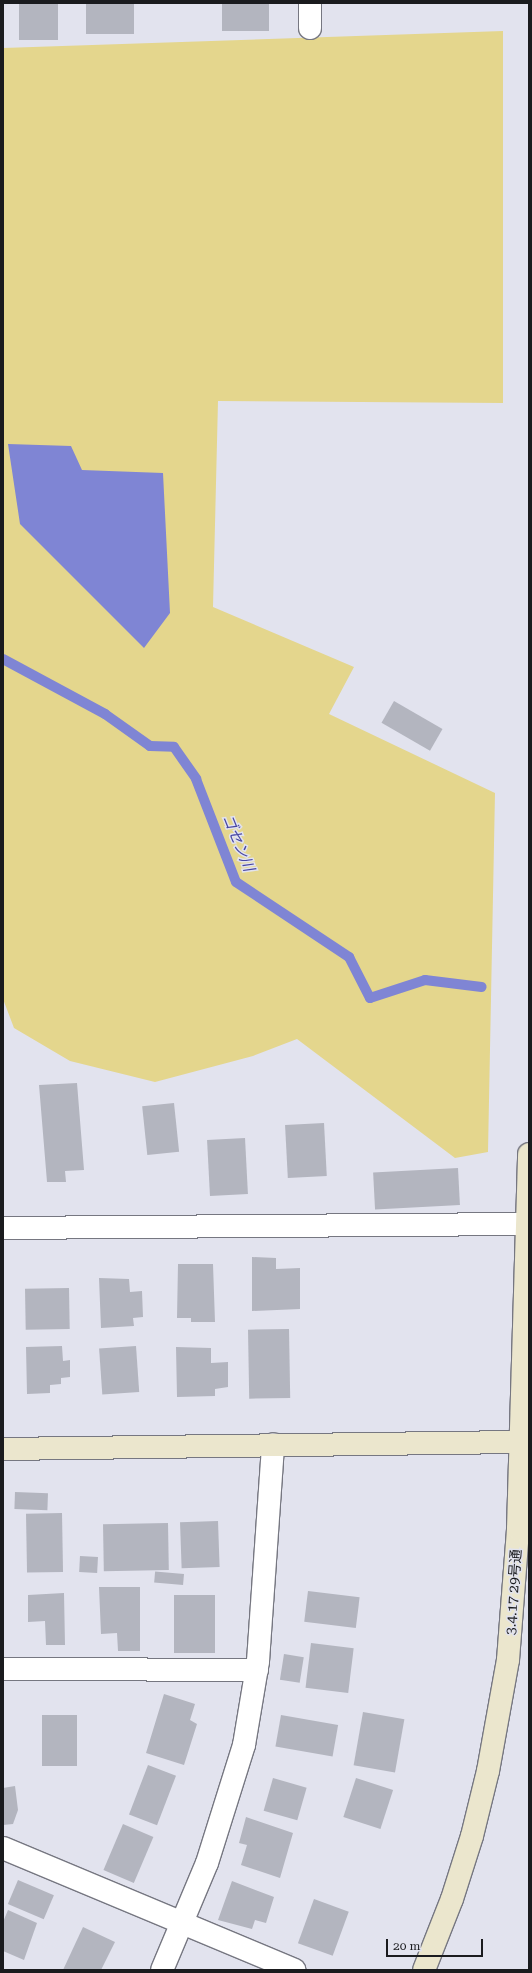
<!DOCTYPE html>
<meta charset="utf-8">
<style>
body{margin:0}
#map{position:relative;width:532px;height:1973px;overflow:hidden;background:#e2e3ee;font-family:"Roboto Serif","Noto Sans JP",serif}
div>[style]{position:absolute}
.green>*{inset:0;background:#e4d68d}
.water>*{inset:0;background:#7f85d4}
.stream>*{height:10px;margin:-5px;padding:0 5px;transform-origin:5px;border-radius:5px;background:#7f85d4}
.building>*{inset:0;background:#b3b5bf;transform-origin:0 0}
.roads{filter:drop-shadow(1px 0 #767781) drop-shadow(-1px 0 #767781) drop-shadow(0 1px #767781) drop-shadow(0 -1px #767781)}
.street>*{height:22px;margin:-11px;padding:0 11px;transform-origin:11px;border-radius:11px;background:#fff}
.secondary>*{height:22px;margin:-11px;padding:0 11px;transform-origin:11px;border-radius:11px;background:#ebe6cd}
span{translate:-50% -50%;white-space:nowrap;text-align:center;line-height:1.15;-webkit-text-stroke:3px #e2e3ee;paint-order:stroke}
.street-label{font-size:14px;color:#1a1b1e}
.water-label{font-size:15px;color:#4746a4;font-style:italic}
.frame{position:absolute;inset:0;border:4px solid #1a1b1e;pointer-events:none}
.scale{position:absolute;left:386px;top:1939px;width:97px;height:18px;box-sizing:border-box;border:2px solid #1a1b1e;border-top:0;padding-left:5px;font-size:12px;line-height:14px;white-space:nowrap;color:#1a1b1e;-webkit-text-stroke:3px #e2e3ee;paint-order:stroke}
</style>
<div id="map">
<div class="green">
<i style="clip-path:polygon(503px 31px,503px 403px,218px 401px,213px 607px,354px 667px,329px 714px,495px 793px,488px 1152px,455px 1158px,297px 1039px,253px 1056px,155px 1082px,70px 1061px,14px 1028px,3px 999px,3px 48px)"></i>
</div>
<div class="water">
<i style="clip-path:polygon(8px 444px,71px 446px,82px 470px,163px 473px,170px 613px,144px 648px,20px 524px)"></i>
</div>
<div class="stream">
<i style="left:3px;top:659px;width:116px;rotate:28.3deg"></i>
<i style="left:105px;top:714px;width:55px;rotate:35.4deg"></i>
<i style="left:150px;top:746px;width:24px;rotate:2deg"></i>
<i style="left:174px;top:747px;width:39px;rotate:55deg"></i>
<i style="left:196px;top:779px;width:110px;rotate:68.8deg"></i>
<i style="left:236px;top:882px;width:136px;rotate:33.6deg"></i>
<i style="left:349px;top:957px;width:46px;rotate:62.9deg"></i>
<i style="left:370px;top:998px;width:58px;rotate:-18.1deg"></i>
<i style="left:425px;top:980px;width:57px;rotate:7deg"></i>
</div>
<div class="building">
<i style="left:19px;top:3px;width:39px;height:37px"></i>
<i style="left:86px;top:3px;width:48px;height:31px"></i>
<i style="left:222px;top:3px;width:47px;height:28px"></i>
<i style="left:394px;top:701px;width:56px;height:25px;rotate:30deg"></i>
<i style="clip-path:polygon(77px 1083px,84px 1170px,65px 1171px,66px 1182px,47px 1182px,39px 1085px)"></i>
<i style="left:174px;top:1103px;width:49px;height:32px;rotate:84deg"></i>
<i style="left:324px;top:1123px;width:53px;height:39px;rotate:87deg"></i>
<i style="left:245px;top:1138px;width:56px;height:38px;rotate:87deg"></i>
<i style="left:458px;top:1168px;width:37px;height:85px;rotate:87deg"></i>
<i style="clip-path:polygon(252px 1257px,276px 1258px,276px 1269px,300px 1268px,300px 1309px,252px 1311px)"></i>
<i style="clip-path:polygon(178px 1264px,213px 1264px,215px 1322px,191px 1322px,191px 1318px,177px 1318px)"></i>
<i style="clip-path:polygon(99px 1278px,129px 1279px,130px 1292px,142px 1291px,143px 1317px,133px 1318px,134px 1326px,101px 1328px)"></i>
<i style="left:69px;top:1288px;width:41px;height:44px;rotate:89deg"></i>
<i style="left:289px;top:1329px;width:69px;height:41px;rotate:89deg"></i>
<i style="clip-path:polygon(62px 1346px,63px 1361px,70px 1360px,70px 1377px,61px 1378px,61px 1384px,50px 1385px,50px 1393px,27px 1394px,26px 1347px)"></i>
<i style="left:136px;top:1346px;width:46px;height:37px;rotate:86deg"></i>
<i style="clip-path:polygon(176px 1347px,211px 1348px,211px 1363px,228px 1362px,228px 1387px,215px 1389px,215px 1396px,177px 1397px)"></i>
<i style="left:15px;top:1492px;width:33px;height:17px;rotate:2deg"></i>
<i style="left:62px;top:1513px;width:59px;height:36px;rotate:89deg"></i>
<i style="left:218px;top:1521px;width:46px;height:38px;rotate:88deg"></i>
<i style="left:168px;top:1523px;width:47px;height:65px;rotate:89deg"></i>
<i style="left:80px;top:1556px;width:18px;height:16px;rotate:3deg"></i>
<i style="left:184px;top:1574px;width:11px;height:29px;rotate:95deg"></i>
<i style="clip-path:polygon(99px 1587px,140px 1587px,140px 1651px,118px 1651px,117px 1633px,101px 1634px)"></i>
<i style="left:308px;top:1591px;width:52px;height:31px;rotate:7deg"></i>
<i style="clip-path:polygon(64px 1593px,65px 1645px,46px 1645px,45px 1621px,28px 1622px,28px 1595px)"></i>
<i style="left:215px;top:1595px;width:58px;height:41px;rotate:90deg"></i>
<i style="left:311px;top:1643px;width:43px;height:45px;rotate:7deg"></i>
<i style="left:284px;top:1654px;width:20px;height:26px;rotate:9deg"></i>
<i style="clip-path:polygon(164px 1694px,195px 1704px,190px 1720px,197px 1724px,184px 1765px,146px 1753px)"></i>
<i style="left:363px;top:1712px;width:42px;height:54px;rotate:10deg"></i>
<i style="left:42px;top:1715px;width:35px;height:51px"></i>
<i style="left:281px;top:1715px;width:58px;height:32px;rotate:10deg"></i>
<i style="left:148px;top:1765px;width:30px;height:53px;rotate:21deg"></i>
<i style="left:273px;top:1778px;width:35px;height:34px;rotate:16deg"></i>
<i style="left:356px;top:1778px;width:39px;height:41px;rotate:18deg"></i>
<i style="clip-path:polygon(15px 1786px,18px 1810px,13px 1824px,3px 1825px,3px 1788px)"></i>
<i style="clip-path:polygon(246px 1817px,293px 1833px,280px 1878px,241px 1865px,247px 1845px,239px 1843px)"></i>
<i style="left:123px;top:1824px;width:33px;height:50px;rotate:23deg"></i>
<i style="left:18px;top:1880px;width:39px;height:26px;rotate:23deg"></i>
<i style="clip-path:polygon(232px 1881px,274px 1897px,266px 1923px,255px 1920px,252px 1929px,218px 1920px)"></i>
<i style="left:314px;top:1899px;width:37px;height:47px;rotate:20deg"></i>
<i style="clip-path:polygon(8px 1910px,37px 1923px,24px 1960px,3px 1951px,3px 1922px)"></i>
<i style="clip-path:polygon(83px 1927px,115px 1942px,101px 1970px,63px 1970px)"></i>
</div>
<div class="roads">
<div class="street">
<i style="left:310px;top:3px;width:25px;rotate:90deg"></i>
<i style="left:3px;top:1228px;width:524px;rotate:-0.44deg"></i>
<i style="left:3px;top:1669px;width:254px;rotate:0.2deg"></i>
<i style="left:3px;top:1848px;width:316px;rotate:22.7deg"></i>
<i style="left:162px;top:1970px;width:116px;rotate:-67.2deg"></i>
<i style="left:207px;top:1863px;width:124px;rotate:-72.6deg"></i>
<i style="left:244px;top:1745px;width:85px;rotate:-80.5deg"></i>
<i style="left:258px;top:1661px;width:217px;rotate:-86deg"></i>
</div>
<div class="secondary">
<i style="left:3px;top:1449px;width:517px;rotate:-0.78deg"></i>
<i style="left:424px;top:1970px;width:76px;rotate:-68.5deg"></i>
<i style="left:452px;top:1899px;width:66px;rotate:-72.4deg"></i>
<i style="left:472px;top:1836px;width:67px;rotate:-76.2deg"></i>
<i style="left:488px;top:1771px;width:113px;rotate:-79.8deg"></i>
<i style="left:508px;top:1660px;width:131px;rotate:-85.6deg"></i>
<i style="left:518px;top:1529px;width:375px;rotate:-88.3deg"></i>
</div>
</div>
<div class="street-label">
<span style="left:513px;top:1592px;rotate:-86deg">3.4.17 29号通</span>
</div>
<div class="water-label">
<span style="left:238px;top:843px;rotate:68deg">ゴセン川</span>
</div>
<div class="frame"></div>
<div class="scale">20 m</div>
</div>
